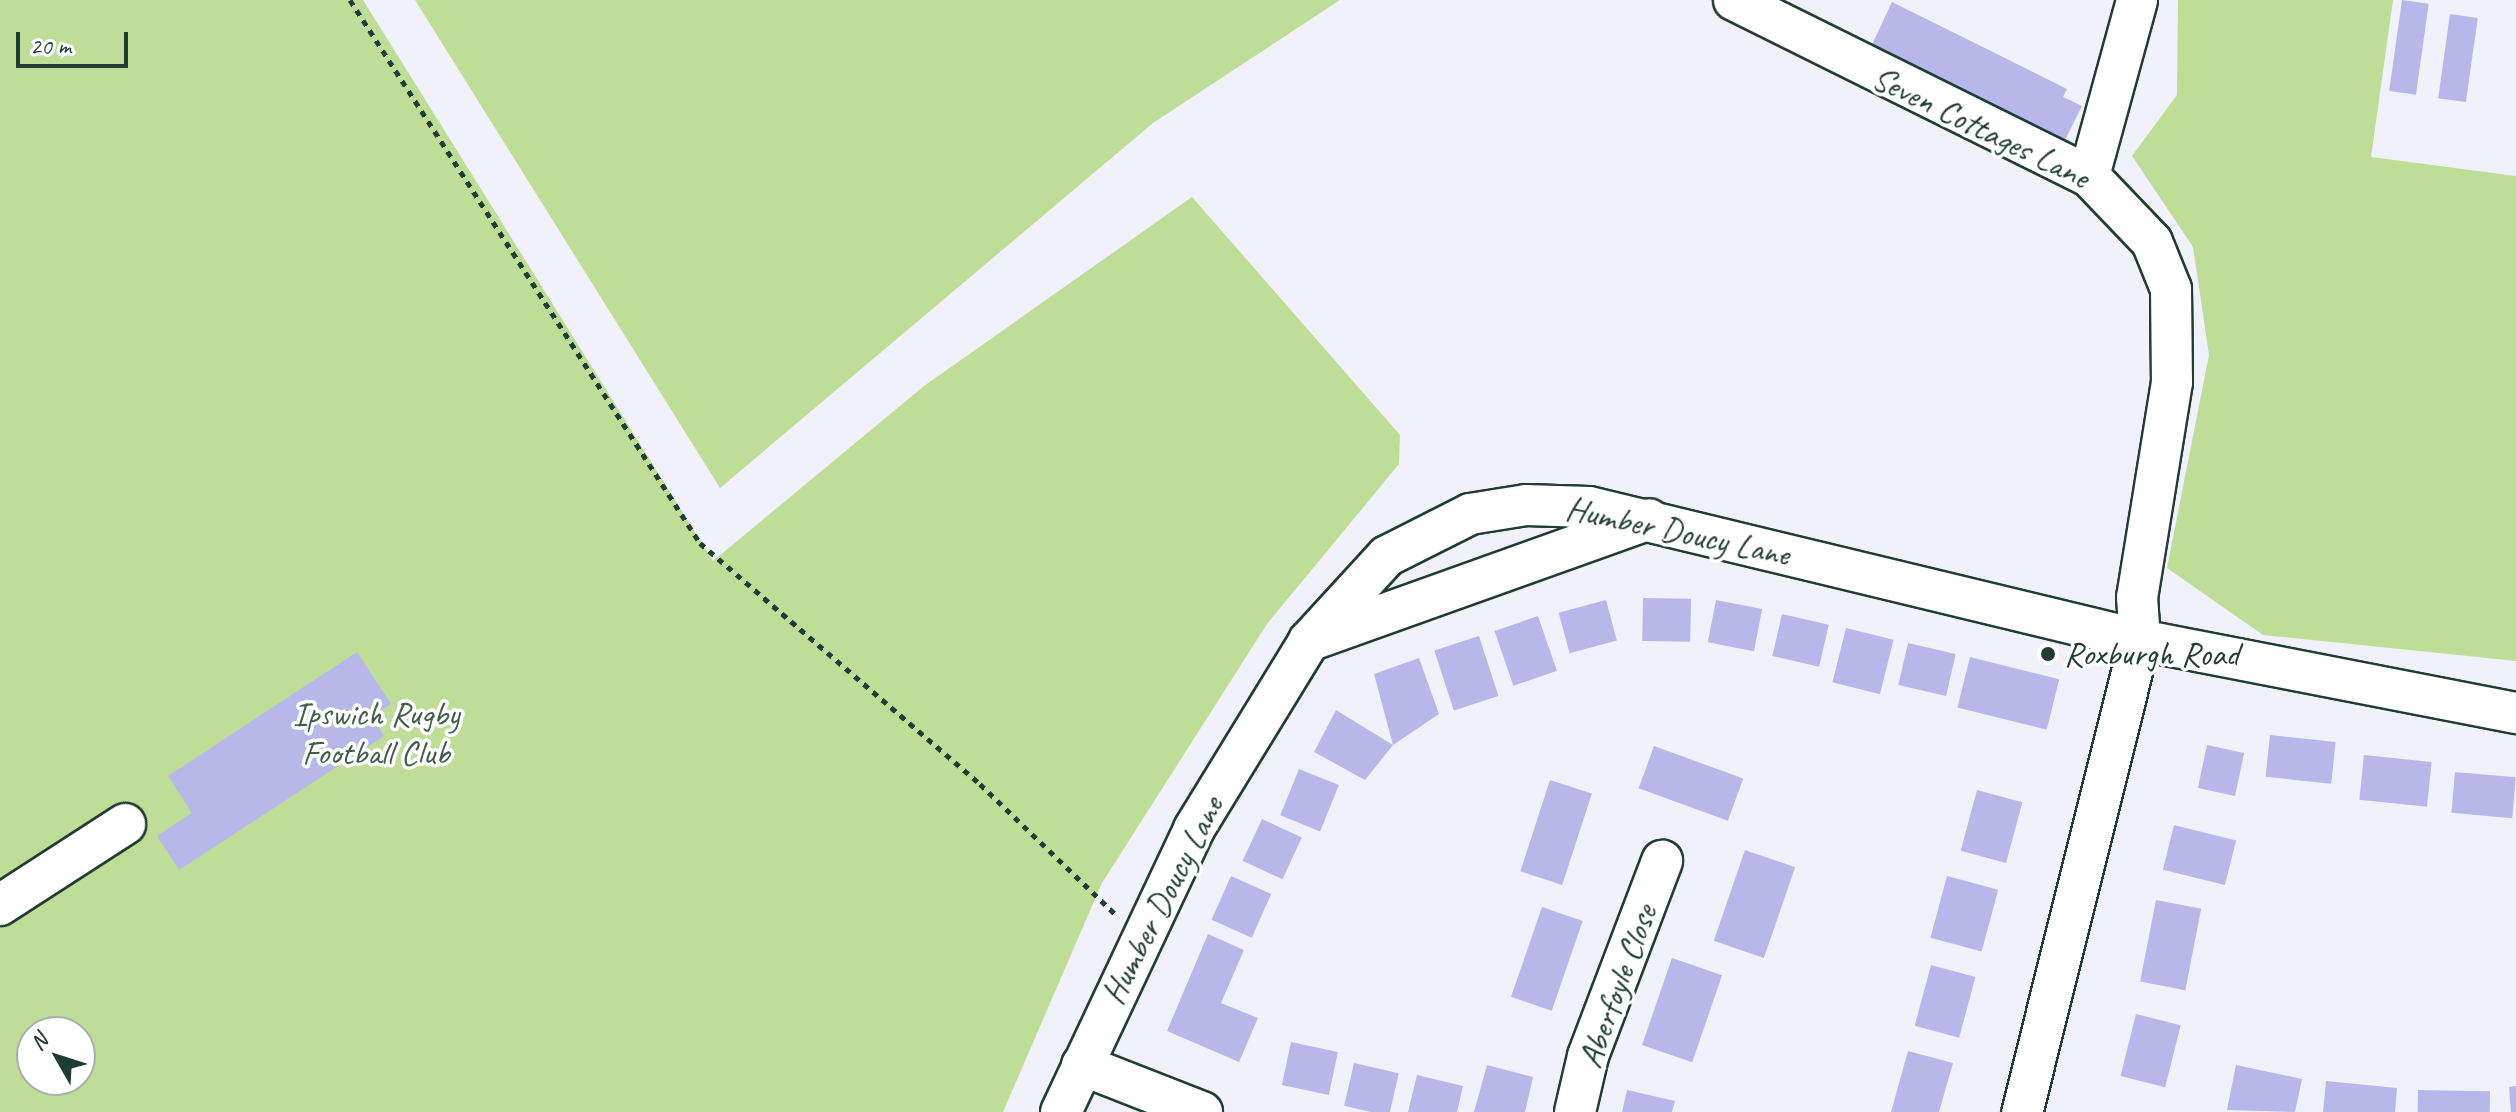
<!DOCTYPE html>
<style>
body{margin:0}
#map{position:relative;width:2516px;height:1112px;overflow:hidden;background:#f1f1fb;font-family:Caveat,sans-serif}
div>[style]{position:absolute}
.green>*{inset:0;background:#bedd96}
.building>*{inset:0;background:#b7b8e9;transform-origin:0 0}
.path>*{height:5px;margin-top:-2.5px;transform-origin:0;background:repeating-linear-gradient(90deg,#1f3d34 0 6px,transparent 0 12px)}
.roads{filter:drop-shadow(2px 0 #1f3d34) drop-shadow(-2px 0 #1f3d34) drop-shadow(0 2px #1f3d34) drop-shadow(0 -2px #1f3d34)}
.minor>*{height:40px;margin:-20px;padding:0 20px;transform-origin:20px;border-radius:20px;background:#fff}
.dots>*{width:22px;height:22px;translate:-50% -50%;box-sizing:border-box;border:4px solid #fff;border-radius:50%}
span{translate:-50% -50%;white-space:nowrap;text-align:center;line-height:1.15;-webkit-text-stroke:7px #fff;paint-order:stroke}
.street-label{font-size:34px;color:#1f3d34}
.poi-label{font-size:34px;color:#1f3d34}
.left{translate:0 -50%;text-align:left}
.park-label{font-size:34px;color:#3f5d48}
.north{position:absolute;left:16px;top:1016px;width:80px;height:80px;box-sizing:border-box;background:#fff;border:2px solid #a5b1ae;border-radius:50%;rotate:309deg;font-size:22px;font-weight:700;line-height:32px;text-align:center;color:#1f3d34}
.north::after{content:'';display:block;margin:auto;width:28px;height:36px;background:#1f3d34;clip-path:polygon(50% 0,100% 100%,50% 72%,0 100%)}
.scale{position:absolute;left:16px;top:32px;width:112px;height:36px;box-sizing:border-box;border:4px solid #1f3d34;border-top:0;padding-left:10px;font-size:24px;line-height:28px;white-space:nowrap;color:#1f3d34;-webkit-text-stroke:6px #fff;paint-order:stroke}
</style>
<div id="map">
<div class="green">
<i style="clip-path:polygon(evenodd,0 0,363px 0,713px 561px,924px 386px,1192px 197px,1400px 435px,1399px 464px,1267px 624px,1102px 883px,1003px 1112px,0 1112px,0 0,32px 1032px,80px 1032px,80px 1080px,32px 1080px,32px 1032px)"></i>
<i style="clip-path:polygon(415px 0,1340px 0,1153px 123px,720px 488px)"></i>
<i style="clip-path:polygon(2178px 0,2393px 0,2371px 157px,2516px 176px,2516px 661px,2263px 635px,2167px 568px,2209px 355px,2193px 247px,2132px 156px,2177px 95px)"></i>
</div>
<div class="building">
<i style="left:2402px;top:0;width:27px;height:92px;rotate:8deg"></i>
<i style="clip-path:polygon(1892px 2px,2067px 89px,2063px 97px,2082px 106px,2065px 140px,2047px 131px,2043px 138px,1869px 51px)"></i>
<i style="left:2450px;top:14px;width:28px;height:85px;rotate:8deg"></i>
<i style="left:1643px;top:598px;width:48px;height:43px;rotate:1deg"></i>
<i style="left:1606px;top:600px;width:42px;height:49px;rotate:75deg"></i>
<i style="left:1716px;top:600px;width:47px;height:43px;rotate:11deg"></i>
<i style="left:1782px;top:614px;width:48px;height:43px;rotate:13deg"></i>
<i style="left:1538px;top:616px;width:58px;height:46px;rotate:71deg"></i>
<i style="left:1846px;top:628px;width:49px;height:56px;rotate:14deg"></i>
<i style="left:1479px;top:636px;width:63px;height:47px;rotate:72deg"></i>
<i style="left:1908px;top:643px;width:49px;height:43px;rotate:13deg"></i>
<i style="clip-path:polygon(357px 652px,391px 704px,372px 716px,384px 736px,179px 870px,157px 836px,192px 813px,168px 776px)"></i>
<i style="left:1970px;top:657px;width:92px;height:52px;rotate:14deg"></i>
<i style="clip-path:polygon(1419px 658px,1439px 714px,1393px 745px,1374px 674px)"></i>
<i style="clip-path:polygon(1336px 710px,1393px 745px,1365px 780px,1314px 752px)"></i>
<i style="left:2270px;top:735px;width:66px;height:42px;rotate:6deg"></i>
<i style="left:2207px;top:745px;width:38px;height:44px;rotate:12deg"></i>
<i style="left:1654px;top:746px;width:95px;height:45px;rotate:20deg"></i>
<i style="left:2364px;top:755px;width:68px;height:45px;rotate:6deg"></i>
<i style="left:1299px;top:769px;width:43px;height:50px;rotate:22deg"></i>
<i style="left:2455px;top:772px;width:61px;height:41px;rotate:5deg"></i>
<i style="left:1550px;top:780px;width:44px;height:96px;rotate:18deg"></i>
<i style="left:1977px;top:790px;width:47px;height:63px;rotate:15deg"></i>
<i style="left:1262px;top:819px;width:44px;height:46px;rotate:25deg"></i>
<i style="left:2174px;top:825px;width:64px;height:46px;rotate:14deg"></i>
<i style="left:1745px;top:850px;width:53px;height:96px;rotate:19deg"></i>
<i style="left:1231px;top:876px;width:44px;height:48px;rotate:24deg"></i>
<i style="left:1947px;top:876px;width:53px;height:64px;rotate:15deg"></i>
<i style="left:2156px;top:900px;width:46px;height:83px;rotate:11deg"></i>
<i style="left:1542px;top:907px;width:43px;height:95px;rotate:19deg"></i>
<i style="clip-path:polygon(1208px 934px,1244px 950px,1221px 1003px,1258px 1018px,1239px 1062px,1167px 1031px)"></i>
<i style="left:1672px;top:958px;width:53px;height:92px;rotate:19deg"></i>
<i style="left:1931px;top:965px;width:46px;height:63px;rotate:15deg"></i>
<i style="left:2136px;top:1014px;width:46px;height:64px;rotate:14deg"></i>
<i style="left:1291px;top:1042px;width:48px;height:44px;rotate:12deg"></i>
<i style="clip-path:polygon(1908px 1051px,1953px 1063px,1939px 1112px,1891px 1112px)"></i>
<i style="left:1354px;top:1063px;width:46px;height:44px;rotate:13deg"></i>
<i style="clip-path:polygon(1487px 1065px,1533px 1077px,1525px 1112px,1474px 1112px)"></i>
<i style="clip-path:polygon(2236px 1065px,2302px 1079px,2295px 1112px,2227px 1110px)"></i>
<i style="clip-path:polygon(1417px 1075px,1463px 1086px,1457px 1112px,1408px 1112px)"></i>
<i style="clip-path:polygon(2326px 1081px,2397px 1088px,2395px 1112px,2323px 1112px)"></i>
<i style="clip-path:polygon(2516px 1086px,2516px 1112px,2511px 1112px,2509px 1087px)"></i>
<i style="clip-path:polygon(1627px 1090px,1675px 1101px,1672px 1112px,1622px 1112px)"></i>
<i style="left:2418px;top:1090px;width:72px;height:22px;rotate:1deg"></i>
</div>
<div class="path">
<i style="left:350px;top:0;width:646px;rotate:57.2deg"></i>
<i style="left:700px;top:543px;width:369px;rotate:40.7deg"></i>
<i style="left:980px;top:784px;width:187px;rotate:43.9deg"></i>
</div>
<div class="roads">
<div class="minor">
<i style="left:1734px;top:0;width:396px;rotate:26.4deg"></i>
<i style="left:2089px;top:176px;width:91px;rotate:46.3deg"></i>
<i style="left:2152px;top:242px;width:51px;rotate:68deg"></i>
<i style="left:2171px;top:289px;width:93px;rotate:89.4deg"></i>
<i style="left:2172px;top:382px;width:218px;rotate:99.2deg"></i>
<i style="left:2137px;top:597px;width:43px;rotate:86deg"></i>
<i style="left:2140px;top:640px;width:487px;rotate:104deg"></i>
<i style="left:2089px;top:176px;width:182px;rotate:-74.7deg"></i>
<i style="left:1309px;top:641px;width:361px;rotate:-19.7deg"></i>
<i style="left:0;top:905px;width:149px;rotate:-32.9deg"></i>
<i style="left:1082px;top:1065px;width:129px;rotate:21.4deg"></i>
<i style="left:1061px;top:1112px;width:313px;rotate:-64.8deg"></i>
<i style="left:1194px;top:829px;width:220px;rotate:-58.5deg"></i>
<i style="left:1309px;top:641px;width:115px;rotate:-47.5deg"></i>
<i style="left:1387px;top:556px;width:93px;rotate:-26.8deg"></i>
<i style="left:1470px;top:514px;width:57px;rotate:-9.1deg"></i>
<i style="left:1526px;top:505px;width:63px;rotate:1.8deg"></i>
<i style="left:1589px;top:507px;width:567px;rotate:13.57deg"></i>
<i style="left:2140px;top:640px;width:383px;rotate:11deg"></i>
<i style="left:1575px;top:1112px;width:57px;rotate:-76.9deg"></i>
<i style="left:1588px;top:1056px;width:209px;rotate:-69.2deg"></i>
</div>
</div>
<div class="dots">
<i style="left:2048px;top:654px;background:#1f3d34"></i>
</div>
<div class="street-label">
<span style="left:1981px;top:127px;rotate:26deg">Seven Cottages Lane</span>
<span style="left:1678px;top:531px;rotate:12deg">Humber Doucy Lane</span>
<span style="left:1162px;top:900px;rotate:-63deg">Humber Doucy Lane</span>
<span style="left:1617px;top:986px;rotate:-70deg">Aberfoyle Close</span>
</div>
<div class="poi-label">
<span class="left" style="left:2064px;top:654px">Roxburgh Road</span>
</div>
<div class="park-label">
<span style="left:376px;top:733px">Ipswich Rugby<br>Football Club</span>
</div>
<div class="north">N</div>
<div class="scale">20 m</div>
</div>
